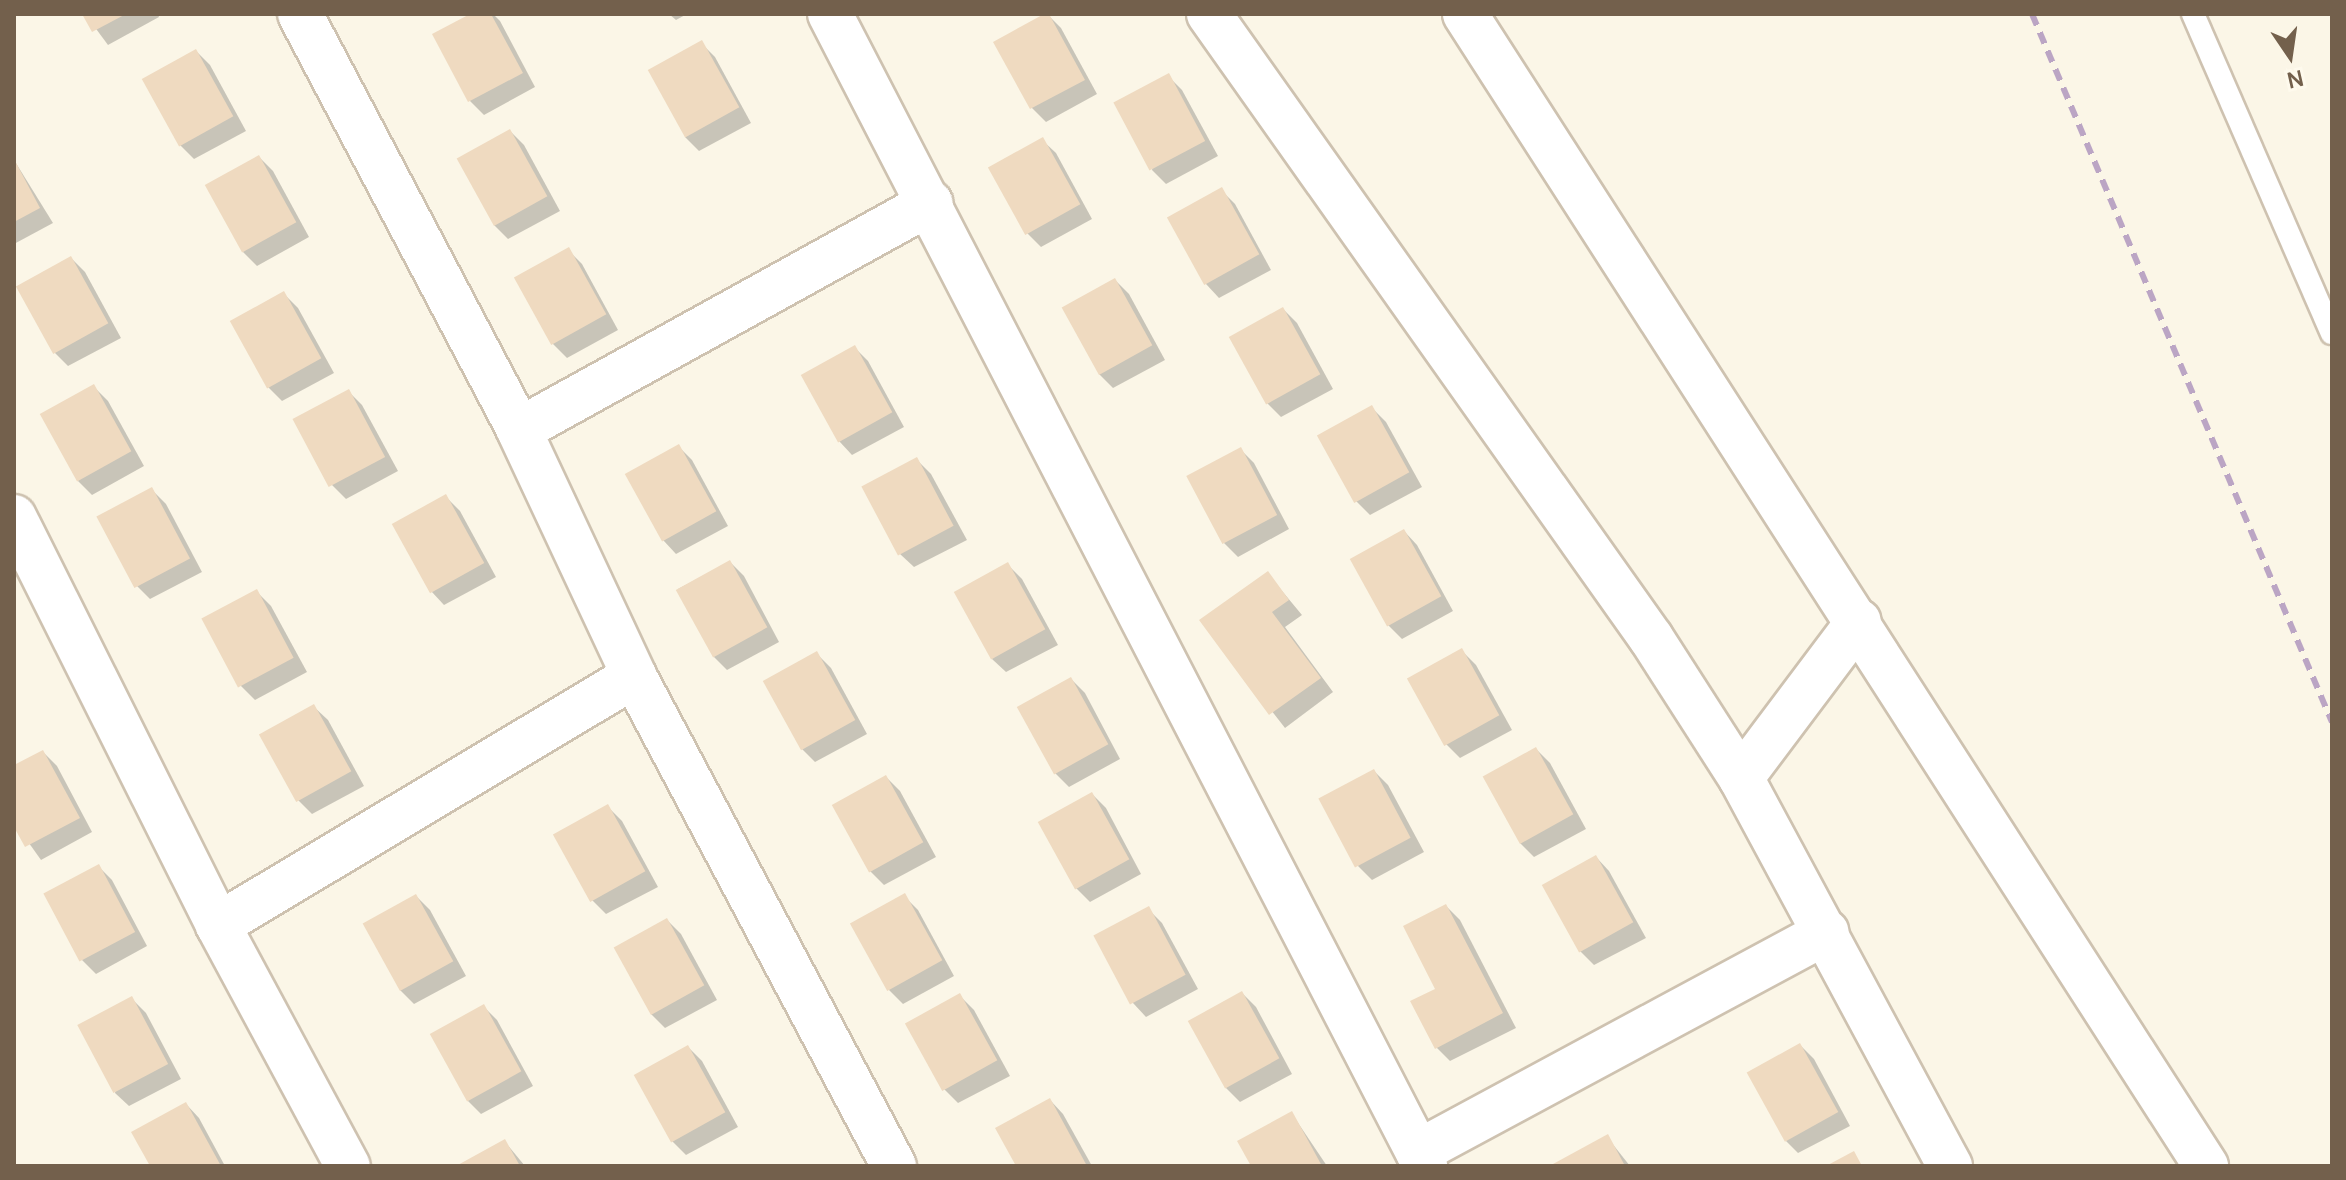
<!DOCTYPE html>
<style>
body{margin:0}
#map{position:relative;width:2346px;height:1180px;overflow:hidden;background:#fbf6e7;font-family:Manrope,sans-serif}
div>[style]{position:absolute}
.shadow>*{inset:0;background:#0003}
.building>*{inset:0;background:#efdac0;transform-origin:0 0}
.roads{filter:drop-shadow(2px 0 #cec2b0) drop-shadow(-2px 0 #cec2b0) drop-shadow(0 2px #cec2b0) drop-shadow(0 -2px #cec2b0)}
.lane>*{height:22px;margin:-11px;padding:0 11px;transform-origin:11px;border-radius:11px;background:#fff}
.street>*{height:44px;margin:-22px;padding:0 22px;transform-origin:22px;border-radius:22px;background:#fff}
.secondary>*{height:44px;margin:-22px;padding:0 22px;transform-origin:22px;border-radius:22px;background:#fff}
.rail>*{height:6px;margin-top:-3px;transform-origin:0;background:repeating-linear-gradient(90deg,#bba5c4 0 12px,transparent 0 20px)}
span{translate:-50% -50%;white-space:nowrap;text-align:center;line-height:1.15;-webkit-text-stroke:6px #fefaed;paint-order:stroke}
.frame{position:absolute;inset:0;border:16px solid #73604c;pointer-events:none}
.north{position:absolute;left:2250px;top:16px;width:80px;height:80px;-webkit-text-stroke:6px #fefaed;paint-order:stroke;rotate:167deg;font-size:22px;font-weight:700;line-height:32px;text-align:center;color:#73604c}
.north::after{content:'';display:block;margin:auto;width:28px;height:36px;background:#73604c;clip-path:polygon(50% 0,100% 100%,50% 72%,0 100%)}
</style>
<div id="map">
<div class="shadow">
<i style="clip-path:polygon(85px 14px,158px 14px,159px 17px,108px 45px)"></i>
<i style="clip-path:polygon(474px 14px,493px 14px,500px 21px,535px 87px,484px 115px,470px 101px,435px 35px)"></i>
<i style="clip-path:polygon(669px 14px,687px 14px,676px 20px)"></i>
<i style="clip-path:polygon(1047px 14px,1061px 28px,1097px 94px,1046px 122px,1032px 108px,996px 42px)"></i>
<i style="clip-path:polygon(701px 43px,715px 57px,751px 123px,699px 151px,685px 137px)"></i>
<i style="clip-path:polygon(196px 51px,210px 65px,246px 131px,194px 159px,180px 145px)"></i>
<i style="clip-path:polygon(1168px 76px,1182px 90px,1218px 156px,1166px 184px,1152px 170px)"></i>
<i style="clip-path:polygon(510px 131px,524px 145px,560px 211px,508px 239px,494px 225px)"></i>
<i style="clip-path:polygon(1042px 140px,1056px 153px,1092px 219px,1041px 247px,1027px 233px,991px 167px)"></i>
<i style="clip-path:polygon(259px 157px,273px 171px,309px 237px,257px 266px,243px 252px)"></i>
<i style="clip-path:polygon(14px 160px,53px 223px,14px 244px)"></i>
<i style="clip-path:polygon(1221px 190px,1235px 204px,1271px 270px,1219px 298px,1206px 284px)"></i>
<i style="clip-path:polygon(568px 250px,582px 264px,618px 330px,567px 358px,553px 344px,517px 278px)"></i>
<i style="clip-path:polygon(71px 258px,85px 272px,121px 338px,68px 366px,54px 352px)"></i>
<i style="clip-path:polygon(1115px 280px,1129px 294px,1165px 360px,1113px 388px,1099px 374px)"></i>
<i style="clip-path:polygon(284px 294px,298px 308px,334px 373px,282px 401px,268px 387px)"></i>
<i style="clip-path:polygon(1283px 309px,1297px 323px,1333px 389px,1281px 417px,1267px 403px)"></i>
<i style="clip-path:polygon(854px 347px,868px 361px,904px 427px,852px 455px,839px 441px)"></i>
<i style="clip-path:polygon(94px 387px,108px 401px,144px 466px,92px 495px,78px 481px)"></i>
<i style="clip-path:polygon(348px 391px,362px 405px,398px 471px,346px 499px,332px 485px,296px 419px)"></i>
<i style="clip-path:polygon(1372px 408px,1386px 422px,1422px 487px,1370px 515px,1356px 501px)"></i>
<i style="clip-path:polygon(678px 446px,692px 460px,728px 526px,676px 554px,663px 540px)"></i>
<i style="clip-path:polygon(1240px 449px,1254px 463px,1289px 529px,1238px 557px,1224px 543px,1188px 477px)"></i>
<i style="clip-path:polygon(917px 460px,931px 474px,967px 540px,914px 567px,900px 554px)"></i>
<i style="clip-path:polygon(152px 490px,166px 504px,202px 572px,150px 599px,136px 585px)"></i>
<i style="clip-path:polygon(446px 497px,460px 511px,496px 577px,444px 605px,431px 591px)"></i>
<i style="clip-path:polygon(1404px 531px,1417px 545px,1453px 611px,1402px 639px,1388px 625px,1352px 559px)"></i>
<i style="clip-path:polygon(730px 562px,744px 576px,779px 642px,727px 670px,713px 656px,678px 589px)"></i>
<i style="clip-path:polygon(1008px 565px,1022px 579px,1058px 645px,1006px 672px,992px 659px)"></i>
<i style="clip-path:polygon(1267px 573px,1302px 615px,1285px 627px,1333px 692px,1285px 728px,1202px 621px)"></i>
<i style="clip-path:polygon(257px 592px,271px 606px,307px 672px,255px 700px,241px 686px)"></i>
<i style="clip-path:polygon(1462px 651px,1476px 665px,1512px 730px,1460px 758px,1446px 744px)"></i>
<i style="clip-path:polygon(817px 654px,831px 668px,867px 734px,815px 762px,801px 748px)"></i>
<i style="clip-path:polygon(1071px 679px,1085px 693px,1120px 759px,1069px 787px,1055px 773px)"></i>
<i style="clip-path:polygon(314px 707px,328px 720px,364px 786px,312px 814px,298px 800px,262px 734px)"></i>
<i style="clip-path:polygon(1536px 749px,1550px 763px,1586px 829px,1534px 857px,1520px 843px)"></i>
<i style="clip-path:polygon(43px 752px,57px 766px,92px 832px,41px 860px,14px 822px,14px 768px)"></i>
<i style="clip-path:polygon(1374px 771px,1388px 785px,1424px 852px,1372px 880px,1358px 866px)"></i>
<i style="clip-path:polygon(886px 777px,900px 791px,936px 857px,884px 885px,870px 871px)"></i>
<i style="clip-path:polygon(1092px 794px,1106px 808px,1141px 874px,1090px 902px,1076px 888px)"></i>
<i style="clip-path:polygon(608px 807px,622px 821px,658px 887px,606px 914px,592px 900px)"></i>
<i style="clip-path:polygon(1596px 857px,1609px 871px,1646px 938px,1594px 965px,1580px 951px)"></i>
<i style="clip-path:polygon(98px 866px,112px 880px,147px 946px,96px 974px,82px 960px)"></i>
<i style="clip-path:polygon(416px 896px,430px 910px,466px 976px,414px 1004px,400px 990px)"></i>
<i style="clip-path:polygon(904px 896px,918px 910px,954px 976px,903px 1004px,889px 990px)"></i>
<i style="clip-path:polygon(1446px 906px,1460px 920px,1516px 1028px,1450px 1061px,1436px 1047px)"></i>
<i style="clip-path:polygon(1148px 909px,1162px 923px,1198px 989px,1146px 1017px,1133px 1003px,1096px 937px)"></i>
<i style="clip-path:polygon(667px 920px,681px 934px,717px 1000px,665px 1028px,651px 1014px)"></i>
<i style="clip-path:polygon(1242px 993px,1256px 1007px,1292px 1074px,1240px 1102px,1226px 1088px)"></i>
<i style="clip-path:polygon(960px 996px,974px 1010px,1010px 1076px,958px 1103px,944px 1089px)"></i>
<i style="clip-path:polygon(132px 999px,146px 1013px,181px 1079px,129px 1106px,115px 1093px)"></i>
<i style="clip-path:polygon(483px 1006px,497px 1020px,533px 1086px,481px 1114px,467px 1100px)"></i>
<i style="clip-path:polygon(1800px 1045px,1814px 1059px,1850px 1126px,1798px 1153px,1784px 1139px)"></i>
<i style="clip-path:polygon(688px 1047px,702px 1061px,738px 1127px,686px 1155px,672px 1141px)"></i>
<i style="clip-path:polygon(1050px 1100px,1063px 1114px,1092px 1166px,1018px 1166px)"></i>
<i style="clip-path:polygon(186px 1104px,199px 1118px,225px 1166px,152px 1166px)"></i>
<i style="clip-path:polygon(1292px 1114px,1327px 1166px,1253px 1166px)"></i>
<i style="clip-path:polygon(1607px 1137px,1630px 1166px,1556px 1166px)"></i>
<i style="clip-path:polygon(505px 1142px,525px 1166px,460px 1166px)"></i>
</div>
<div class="building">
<i style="clip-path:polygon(82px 14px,126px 14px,92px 32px)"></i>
<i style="clip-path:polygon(470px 14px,491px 14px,523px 73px,468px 102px,432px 34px)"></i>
<i style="clip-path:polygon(1044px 14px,1049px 14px,1085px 80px,1030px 109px,993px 42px)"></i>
<i style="left:702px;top:40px;width:77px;height:62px;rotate:61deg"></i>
<i style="left:196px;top:49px;width:77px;height:62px;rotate:61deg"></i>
<i style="left:1169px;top:73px;width:77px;height:63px;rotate:62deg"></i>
<i style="left:510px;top:129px;width:77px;height:61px;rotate:61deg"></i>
<i style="left:1043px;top:137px;width:77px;height:63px;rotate:61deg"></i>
<i style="left:259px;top:155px;width:77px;height:62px;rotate:61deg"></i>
<i style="clip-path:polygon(14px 159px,40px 208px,14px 222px)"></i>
<i style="left:1222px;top:187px;width:77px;height:63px;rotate:61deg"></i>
<i style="left:569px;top:247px;width:77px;height:63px;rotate:61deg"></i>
<i style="left:71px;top:256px;width:77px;height:63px;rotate:61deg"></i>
<i style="left:1115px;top:278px;width:77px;height:61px;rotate:61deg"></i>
<i style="left:284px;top:291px;width:77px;height:62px;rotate:61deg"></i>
<i style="left:1283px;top:307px;width:77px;height:62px;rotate:61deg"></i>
<i style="left:855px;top:345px;width:77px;height:62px;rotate:61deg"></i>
<i style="left:94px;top:384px;width:77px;height:62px;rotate:61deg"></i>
<i style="left:349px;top:389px;width:77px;height:64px;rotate:62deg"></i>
<i style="left:1372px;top:405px;width:77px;height:63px;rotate:61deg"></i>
<i style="left:679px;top:444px;width:77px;height:62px;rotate:61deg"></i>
<i style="left:1241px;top:447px;width:77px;height:62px;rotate:62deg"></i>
<i style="left:917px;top:457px;width:78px;height:63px;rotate:62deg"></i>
<i style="left:152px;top:487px;width:81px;height:63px;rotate:62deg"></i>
<i style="left:446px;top:494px;width:79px;height:62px;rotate:61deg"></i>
<i style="left:1404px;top:529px;width:77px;height:62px;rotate:61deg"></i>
<i style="left:730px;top:560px;width:77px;height:62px;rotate:61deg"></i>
<i style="left:1008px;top:562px;width:77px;height:62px;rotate:61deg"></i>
<i style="clip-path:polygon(1268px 571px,1289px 600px,1272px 612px,1321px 678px,1269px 715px,1199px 620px)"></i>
<i style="left:257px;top:589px;width:78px;height:63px;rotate:62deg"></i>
<i style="left:1462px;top:648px;width:77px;height:63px;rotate:61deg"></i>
<i style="left:817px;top:651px;width:79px;height:62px;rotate:61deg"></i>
<i style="left:1071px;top:677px;width:77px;height:62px;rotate:61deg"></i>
<i style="left:314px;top:704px;width:77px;height:63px;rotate:61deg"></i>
<i style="left:1536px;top:747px;width:77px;height:61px;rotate:61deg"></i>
<i style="clip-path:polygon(43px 750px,80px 818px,25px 847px,14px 827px,14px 765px)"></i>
<i style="left:1374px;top:769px;width:78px;height:63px;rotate:62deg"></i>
<i style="left:886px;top:775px;width:77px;height:62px;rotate:61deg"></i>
<i style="left:1092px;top:792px;width:77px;height:62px;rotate:61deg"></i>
<i style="left:608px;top:804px;width:77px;height:63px;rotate:61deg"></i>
<i style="left:1596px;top:855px;width:77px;height:62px;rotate:61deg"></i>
<i style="left:99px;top:864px;width:77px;height:63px;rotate:62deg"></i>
<i style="left:905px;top:893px;width:77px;height:63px;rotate:61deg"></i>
<i style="left:416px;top:894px;width:77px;height:61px;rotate:61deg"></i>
<i style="clip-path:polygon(1446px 904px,1503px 1013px,1435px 1049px,1410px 1001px,1435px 989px,1403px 926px)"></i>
<i style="left:1149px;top:906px;width:78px;height:63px;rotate:62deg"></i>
<i style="left:667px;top:918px;width:77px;height:61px;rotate:61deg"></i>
<i style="left:1242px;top:991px;width:77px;height:62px;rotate:61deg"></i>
<i style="left:960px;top:993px;width:77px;height:63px;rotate:61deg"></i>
<i style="left:132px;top:996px;width:77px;height:62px;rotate:62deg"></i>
<i style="left:484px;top:1004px;width:77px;height:62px;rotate:61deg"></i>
<i style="left:1800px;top:1043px;width:79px;height:61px;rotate:61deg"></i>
<i style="left:688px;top:1045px;width:77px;height:62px;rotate:61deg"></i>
<i style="clip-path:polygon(1050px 1098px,1087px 1166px,1016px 1166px,995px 1128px)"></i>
<i style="clip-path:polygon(186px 1102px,221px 1166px,150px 1166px,131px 1132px)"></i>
<i style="clip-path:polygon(1292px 1111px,1322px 1166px,1251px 1166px,1237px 1141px)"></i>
<i style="clip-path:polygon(1608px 1134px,1625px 1166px,1554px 1166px,1553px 1164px)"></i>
<i style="clip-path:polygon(505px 1139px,520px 1166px,456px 1166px)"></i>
<i style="clip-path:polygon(1854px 1151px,1862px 1166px,1826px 1166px)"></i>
</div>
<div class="roads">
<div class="lane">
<i style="left:2193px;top:14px;width:348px;rotate:66.5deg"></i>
</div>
<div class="street">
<i style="left:300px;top:14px;width:470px;rotate:62.2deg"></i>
<i style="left:519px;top:430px;width:272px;rotate:64.9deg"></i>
<i style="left:634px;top:676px;width:555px;rotate:62.05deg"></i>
<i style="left:830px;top:14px;width:1297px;rotate:62.68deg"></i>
<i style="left:1209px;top:14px;width:765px;rotate:54.69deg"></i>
<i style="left:1651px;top:638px;width:166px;rotate:57.3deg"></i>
<i style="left:1741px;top:778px;width:441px;rotate:61.7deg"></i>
<i style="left:519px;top:430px;width:470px;rotate:-28.9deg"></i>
<i style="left:14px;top:517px;width:456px;rotate:63.4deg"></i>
<i style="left:218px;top:925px;width:274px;rotate:61.7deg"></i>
<i style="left:1741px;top:778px;width:196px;rotate:-53.1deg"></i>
<i style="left:218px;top:925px;width:485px;rotate:-30.9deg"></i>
<i style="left:1418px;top:1152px;width:464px;rotate:-28.3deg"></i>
</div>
<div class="secondary">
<i style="left:1465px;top:14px;width:1370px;rotate:57.25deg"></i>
</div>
</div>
<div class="rail">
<i style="left:2032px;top:14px;width:769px;rotate:67.04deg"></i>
</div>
<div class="frame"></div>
<div class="north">N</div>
</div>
